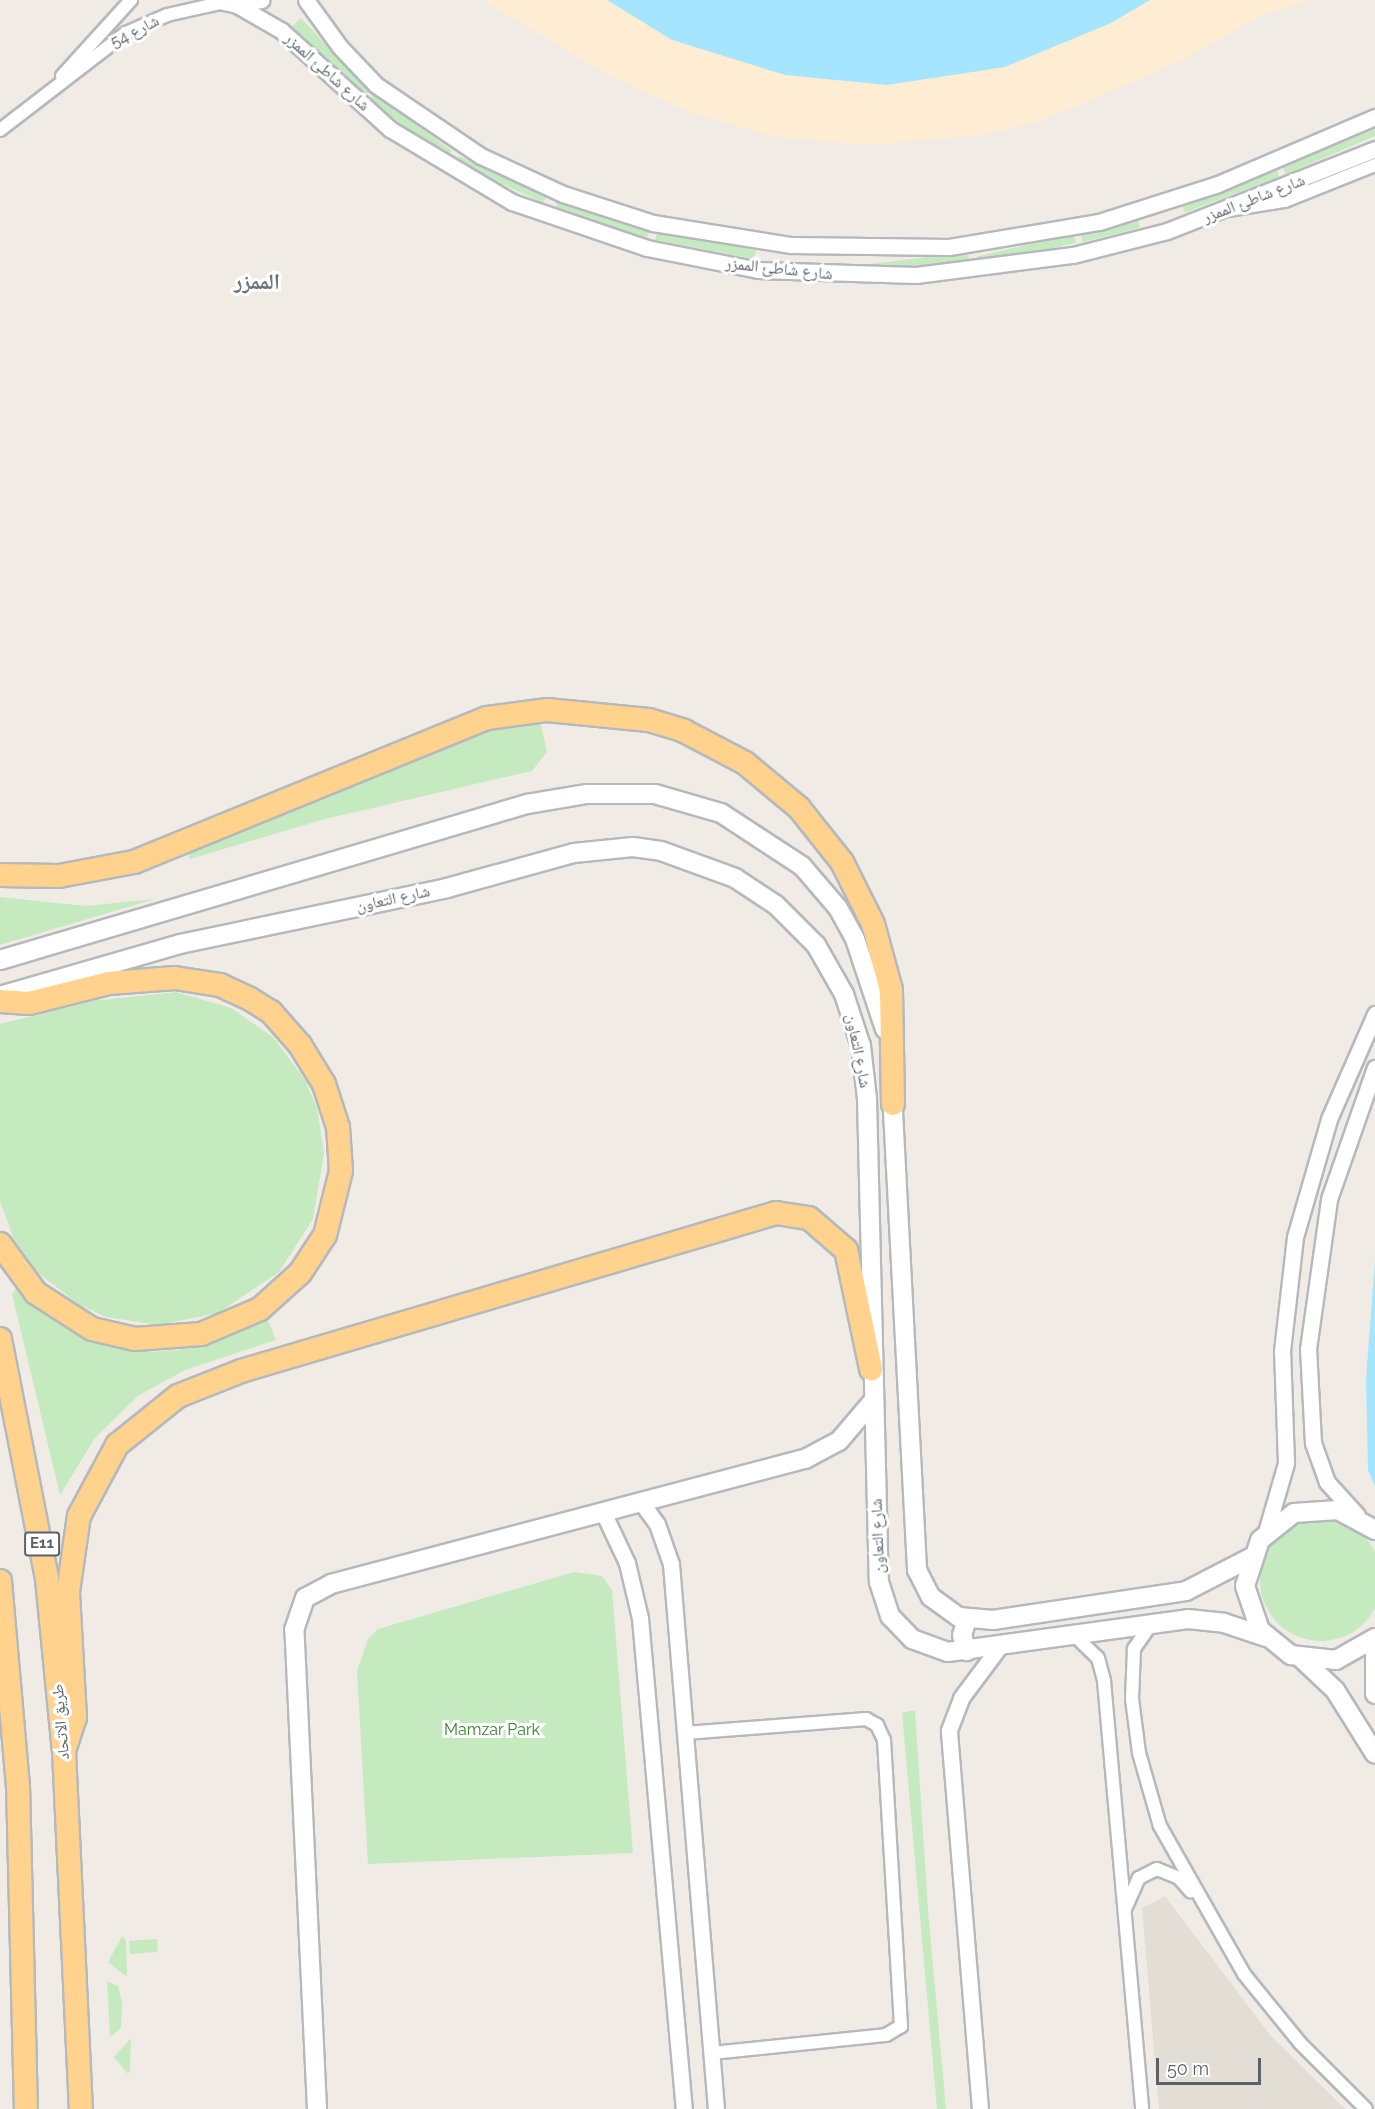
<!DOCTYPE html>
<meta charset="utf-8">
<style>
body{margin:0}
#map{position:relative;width:1375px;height:2109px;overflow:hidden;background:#f0ece5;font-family:Raleway,"Noto Naskh Arabic",sans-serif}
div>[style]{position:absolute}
.education>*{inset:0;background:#e3ded5}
.green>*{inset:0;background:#c5eabf;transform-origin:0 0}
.round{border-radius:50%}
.sand>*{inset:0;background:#feedd2}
.water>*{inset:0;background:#a6e5ff}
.roads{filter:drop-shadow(2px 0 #b5b9bd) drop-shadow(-2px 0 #b5b9bd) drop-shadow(0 2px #b5b9bd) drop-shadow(0 -2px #b5b9bd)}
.minor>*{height:12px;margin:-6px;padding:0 6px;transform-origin:6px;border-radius:6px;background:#fff}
.tertiary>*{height:15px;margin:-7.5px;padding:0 7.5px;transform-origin:7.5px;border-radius:7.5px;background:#fff}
.secondary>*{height:18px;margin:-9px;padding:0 9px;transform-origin:9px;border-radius:9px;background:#fff}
.motorway>*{height:22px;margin:-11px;padding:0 11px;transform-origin:11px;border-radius:11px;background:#ffd28d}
span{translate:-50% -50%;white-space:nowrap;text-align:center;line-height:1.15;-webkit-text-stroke:6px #fff;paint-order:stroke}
.shield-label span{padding:2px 4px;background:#fff;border:2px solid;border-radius:4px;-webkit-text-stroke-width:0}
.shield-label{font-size:15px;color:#5c6267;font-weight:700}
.street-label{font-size:16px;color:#5c6267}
.park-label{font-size:16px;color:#35852d}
.district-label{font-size:22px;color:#6d7579;font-weight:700}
.scale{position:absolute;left:1156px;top:2058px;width:105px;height:27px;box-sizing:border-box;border:3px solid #5c6267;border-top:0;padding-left:8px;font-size:18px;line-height:21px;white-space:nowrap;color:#5c6267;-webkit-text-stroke:4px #fff;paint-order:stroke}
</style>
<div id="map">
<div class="education">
<i style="clip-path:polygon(1165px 1896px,1271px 2036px,1345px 2109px,1159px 2109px,1142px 1908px)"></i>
</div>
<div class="green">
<i style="clip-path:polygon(301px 18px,369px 91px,363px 97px,290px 29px)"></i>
<i style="left:375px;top:93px;width:96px;height:9px;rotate:37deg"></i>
<i style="clip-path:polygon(1375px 129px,1375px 136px,1286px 174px,1282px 166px)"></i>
<i style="left:459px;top:156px;width:96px;height:7px;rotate:25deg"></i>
<i style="left:1276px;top:168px;width:9px;height:101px;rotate:69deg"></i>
<i style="left:558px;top:201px;width:96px;height:9px;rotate:17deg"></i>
<i style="left:1138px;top:220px;width:8px;height:59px;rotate:76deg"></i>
<i style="left:657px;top:231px;width:101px;height:9px;rotate:11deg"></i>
<i style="left:1074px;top:234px;width:9px;height:100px;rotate:77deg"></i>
<i style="left:968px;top:252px;width:8px;height:100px;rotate:83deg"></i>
<i style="clip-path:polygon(540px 721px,547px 752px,532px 771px,325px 819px,190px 859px,188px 854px,222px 839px,481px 732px)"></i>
<i style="clip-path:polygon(0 897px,86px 906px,155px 899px,0 945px)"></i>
<i style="clip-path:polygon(176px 992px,231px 1008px,273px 1037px,305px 1080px,317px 1108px,324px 1154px,313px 1219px,279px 1272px,218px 1313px,159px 1325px,106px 1317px,80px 1305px,38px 1273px,14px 1239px,0 1202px,0 1024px,92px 1001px)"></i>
<i style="clip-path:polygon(16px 1289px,56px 1322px,112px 1346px,154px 1352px,203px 1347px,267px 1318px,276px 1340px,185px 1370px,139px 1395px,95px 1438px,60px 1495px,12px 1294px)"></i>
<i class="round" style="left:1260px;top:1519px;width:122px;height:122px"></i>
<i style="clip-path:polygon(574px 1572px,602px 1576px,612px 1590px,633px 1853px,368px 1864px,357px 1671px,368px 1639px,378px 1629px)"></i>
<i style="clip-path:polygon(915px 1710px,928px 1910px,946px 2109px,937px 2109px,902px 1713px)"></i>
<i style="clip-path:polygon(122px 1936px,126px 1940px,127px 1977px,108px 1962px)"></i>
<i style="left:157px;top:1939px;width:13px;height:28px;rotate:86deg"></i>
<i style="clip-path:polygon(107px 1981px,118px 1986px,122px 2003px,121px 2028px,110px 2037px)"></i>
<i style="clip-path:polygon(131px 2038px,130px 2071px,128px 2074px,114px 2057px)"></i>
</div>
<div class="sand">
<i style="clip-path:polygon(482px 0,607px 0,672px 40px,1111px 23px,1150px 0,1310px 0,1264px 14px,1179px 62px,1038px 122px,982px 135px,867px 145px,772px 136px,692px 113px,610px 76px)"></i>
</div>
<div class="water">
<i style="clip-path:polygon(607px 0,1150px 0,1111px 23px,1005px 67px,887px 85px,785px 75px,672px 40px)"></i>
<i style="clip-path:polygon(1375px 1260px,1375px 1487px,1368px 1470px,1366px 1379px)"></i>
</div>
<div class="roads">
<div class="minor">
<i style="left:62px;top:76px;width:103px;rotate:-47.8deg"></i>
<i style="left:0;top:130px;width:159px;rotate:-37.6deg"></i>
<i style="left:126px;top:33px;width:45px;rotate:-23.7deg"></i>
<i style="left:167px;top:15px;width:54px;rotate:-12.8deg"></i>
<i style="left:1228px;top:210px;width:58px;rotate:-9deg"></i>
<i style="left:1285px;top:201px;width:97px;rotate:-21.8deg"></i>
<i style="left:1152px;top:1623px;width:32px;rotate:125deg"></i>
<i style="left:1134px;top:1649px;width:50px;rotate:92.3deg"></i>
<i style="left:1132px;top:1699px;width:54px;rotate:82.6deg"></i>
<i style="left:1139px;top:1753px;width:76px;rotate:74deg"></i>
<i style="left:1160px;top:1826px;width:170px;rotate:60.4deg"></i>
<i style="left:1244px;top:1974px;width:89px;rotate:50.9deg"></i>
<i style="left:1300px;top:2043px;width:93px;rotate:45deg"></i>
<i style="left:1074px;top:1635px;width:33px;rotate:44deg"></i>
<i style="left:1098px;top:1658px;width:24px;rotate:75deg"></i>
<i style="left:1104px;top:1681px;width:430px;rotate:84.9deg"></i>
<i style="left:685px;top:1733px;width:182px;rotate:-4.4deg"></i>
<i style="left:866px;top:1719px;width:13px;rotate:29deg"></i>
<i style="left:877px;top:1725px;width:17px;rotate:65deg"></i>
<i style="left:884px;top:1740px;width:287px;rotate:86.6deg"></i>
<i style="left:901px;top:2026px;width:17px;rotate:149deg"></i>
<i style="left:886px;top:2035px;width:176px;rotate:174.1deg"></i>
<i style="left:1125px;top:1909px;width:34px;rotate:-66deg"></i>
<i style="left:1139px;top:1878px;width:20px;rotate:-27deg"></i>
<i style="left:1157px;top:1869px;width:24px;rotate:22deg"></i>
<i style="left:1179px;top:1878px;width:18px;rotate:49deg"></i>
</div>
<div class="tertiary">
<i style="left:214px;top:0;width:24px;rotate:12deg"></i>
<i style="left:237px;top:5px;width:25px;rotate:-12deg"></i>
<i style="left:306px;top:0;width:58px;rotate:54.1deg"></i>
<i style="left:340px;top:47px;width:52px;rotate:46.5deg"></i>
<i style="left:376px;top:85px;width:127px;rotate:34.1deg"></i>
<i style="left:481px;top:156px;width:90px;rotate:24.9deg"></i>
<i style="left:563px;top:194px;width:95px;rotate:17.9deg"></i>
<i style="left:653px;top:223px;width:140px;rotate:9.1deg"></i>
<i style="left:791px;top:245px;width:158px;rotate:0.7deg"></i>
<i style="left:949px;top:247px;width:152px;rotate:-9.5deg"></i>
<i style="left:1099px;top:222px;width:125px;rotate:-17.7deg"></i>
<i style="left:1218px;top:184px;width:171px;rotate:-23.1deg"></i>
<i style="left:237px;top:5px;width:52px;rotate:30deg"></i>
<i style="left:282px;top:31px;width:146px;rotate:42.2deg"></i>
<i style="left:390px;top:129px;width:142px;rotate:30.9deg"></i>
<i style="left:512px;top:202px;width:143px;rotate:18.8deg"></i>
<i style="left:647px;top:248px;width:113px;rotate:11.2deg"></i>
<i style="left:758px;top:270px;width:158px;rotate:1.8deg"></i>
<i style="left:916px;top:275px;width:158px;rotate:-7.3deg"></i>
<i style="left:1073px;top:255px;width:97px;rotate:-14.3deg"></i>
<i style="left:1167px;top:231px;width:224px;rotate:-21.5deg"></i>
<i style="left:641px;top:1502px;width:27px;rotate:54deg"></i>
<i style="left:657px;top:1524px;width:42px;rotate:70.7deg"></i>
<i style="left:671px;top:1564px;width:547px;rotate:85.28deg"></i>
<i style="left:603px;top:1512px;width:56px;rotate:64.8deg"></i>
<i style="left:627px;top:1563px;width:57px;rotate:76.7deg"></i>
<i style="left:640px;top:1618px;width:493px;rotate:84.9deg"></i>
<i style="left:1357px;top:1515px;width:45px;rotate:-132.3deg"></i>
<i style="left:1327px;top:1482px;width:41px;rotate:-109.7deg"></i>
<i style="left:1313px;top:1443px;width:94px;rotate:-93deg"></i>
<i style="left:1308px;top:1349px;width:151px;rotate:-82deg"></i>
<i style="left:1329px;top:1199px;width:139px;rotate:-70.7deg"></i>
<i style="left:1266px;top:1532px;width:72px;rotate:-73.8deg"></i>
<i style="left:1286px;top:1463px;width:112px;rotate:-92deg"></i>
<i style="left:1282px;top:1351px;width:115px;rotate:-83.5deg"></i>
<i style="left:1295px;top:1237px;width:123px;rotate:-73.9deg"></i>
<i style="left:1329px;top:1119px;width:115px;rotate:-66.3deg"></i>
<i style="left:980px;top:2109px;width:380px;rotate:-94.7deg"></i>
<i style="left:949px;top:1730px;width:34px;rotate:-69deg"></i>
<i style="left:961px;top:1698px;width:64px;rotate:-53.3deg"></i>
</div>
<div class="secondary">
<i style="left:0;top:960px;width:550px;rotate:-16.49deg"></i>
<i style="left:527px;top:804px;width:61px;rotate:-9.5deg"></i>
<i style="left:587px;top:794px;width:68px"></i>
<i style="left:655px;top:794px;width:69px;rotate:16.1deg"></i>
<i style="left:721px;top:813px;width:97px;rotate:33.2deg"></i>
<i style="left:802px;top:866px;width:55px;rotate:49.4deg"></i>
<i style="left:838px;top:908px;width:35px;rotate:61deg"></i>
<i style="left:855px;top:939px;width:95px;rotate:71.6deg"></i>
<i style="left:0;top:996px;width:187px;rotate:-16.1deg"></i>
<i style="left:180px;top:944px;width:273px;rotate:-11.8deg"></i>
<i style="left:447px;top:888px;width:132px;rotate:-15.4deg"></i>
<i style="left:574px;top:853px;width:59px;rotate:-5.8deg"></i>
<i style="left:633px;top:847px;width:28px;rotate:8deg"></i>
<i style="left:661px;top:851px;width:79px;rotate:20deg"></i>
<i style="left:735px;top:878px;width:49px;rotate:33.4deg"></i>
<i style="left:776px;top:905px;width:57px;rotate:45deg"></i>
<i style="left:816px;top:945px;width:56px;rotate:60.3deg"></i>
<i style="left:844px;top:994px;width:55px;rotate:71.9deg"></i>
<i style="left:861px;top:1046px;width:53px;rotate:83.5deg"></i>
<i style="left:867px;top:1099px;width:483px;rotate:88.6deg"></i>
<i style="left:879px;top:1582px;width:36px;rotate:72deg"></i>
<i style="left:890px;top:1616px;width:32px;rotate:46deg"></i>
<i style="left:912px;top:1639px;width:38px;rotate:20deg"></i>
<i style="left:948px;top:1652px;width:242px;rotate:-7.8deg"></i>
<i style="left:1188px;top:1619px;width:36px;rotate:6deg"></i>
<i style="left:1224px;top:1623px;width:44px;rotate:18.4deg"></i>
<i style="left:892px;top:1092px;width:479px;rotate:87deg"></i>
<i style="left:917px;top:1570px;width:30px;rotate:63deg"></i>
<i style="left:931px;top:1597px;width:34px;rotate:36deg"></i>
<i style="left:959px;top:1617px;width:34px;rotate:5deg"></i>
<i style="left:993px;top:1620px;width:195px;rotate:-8.5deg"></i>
<i style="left:1186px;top:1591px;width:72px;rotate:-27.3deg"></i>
<i style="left:1375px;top:1530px;width:42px;rotate:-151.6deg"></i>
<i style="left:1338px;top:1510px;width:44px;rotate:176.1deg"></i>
<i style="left:1294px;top:1513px;width:43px;rotate:141.5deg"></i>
<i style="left:1260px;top:1540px;width:48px;rotate:108.1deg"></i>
<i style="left:1245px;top:1586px;width:46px;rotate:71.2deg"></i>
<i style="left:1260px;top:1630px;width:40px;rotate:39deg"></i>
<i style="left:1291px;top:1655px;width:45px;rotate:6.3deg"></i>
<i style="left:1336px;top:1660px;width:45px;rotate:-29.4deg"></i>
<i style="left:967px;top:1619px;width:17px;rotate:107deg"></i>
<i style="left:962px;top:1635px;width:17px;rotate:73deg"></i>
<i style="left:1375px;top:1642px;width:52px;rotate:90deg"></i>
<i style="left:1301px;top:1658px;width:47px;rotate:43.3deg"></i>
<i style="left:1335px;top:1690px;width:75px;rotate:58deg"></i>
<i style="left:317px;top:2109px;width:480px;rotate:-92.7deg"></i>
<i style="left:294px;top:1630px;width:34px;rotate:-71deg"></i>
<i style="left:305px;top:1598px;width:30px;rotate:-28deg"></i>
<i style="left:331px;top:1584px;width:490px;rotate:-14.8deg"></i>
<i style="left:805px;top:1459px;width:38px;rotate:-28deg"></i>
<i style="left:839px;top:1441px;width:52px;rotate:-49.6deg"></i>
</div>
<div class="motorway">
<i style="left:0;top:875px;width:59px;rotate:1deg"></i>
<i style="left:59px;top:876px;width:76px;rotate:-10.6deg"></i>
<i style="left:134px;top:862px;width:381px;rotate:-22.2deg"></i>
<i style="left:487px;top:718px;width:61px;rotate:-7.6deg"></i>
<i style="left:547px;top:710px;width:102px;rotate:5.6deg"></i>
<i style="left:649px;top:720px;width:37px;rotate:17deg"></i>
<i style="left:684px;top:731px;width:69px;rotate:27.7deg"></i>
<i style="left:745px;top:763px;width:70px;rotate:39.8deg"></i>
<i style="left:799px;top:808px;width:69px;rotate:51.5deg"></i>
<i style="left:842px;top:862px;width:69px;rotate:63.4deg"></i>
<i style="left:873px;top:924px;width:68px;rotate:74.7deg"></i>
<i style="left:891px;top:990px;width:114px;rotate:89deg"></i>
<i style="left:0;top:1001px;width:29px;rotate:4deg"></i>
<i style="left:29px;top:1003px;width:82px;rotate:-14deg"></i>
<i style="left:109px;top:983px;width:66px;rotate:-4.3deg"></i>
<i style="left:175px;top:978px;width:46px;rotate:8.8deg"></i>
<i style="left:220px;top:985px;width:33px;rotate:25deg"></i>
<i style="left:250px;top:999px;width:25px;rotate:32deg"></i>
<i style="left:271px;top:1012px;width:44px;rotate:48.7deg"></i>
<i style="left:300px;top:1045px;width:46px;rotate:58.4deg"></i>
<i style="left:324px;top:1084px;width:45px;rotate:72deg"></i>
<i style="left:338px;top:1127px;width:44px;rotate:86.1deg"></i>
<i style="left:341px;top:1171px;width:66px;rotate:104deg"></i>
<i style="left:325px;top:1235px;width:45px;rotate:123.3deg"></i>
<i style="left:300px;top:1273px;width:54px;rotate:138deg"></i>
<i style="left:260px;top:1309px;width:64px;rotate:157deg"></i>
<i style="left:201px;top:1334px;width:66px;rotate:175.7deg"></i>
<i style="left:135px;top:1339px;width:44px;rotate:-166.9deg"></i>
<i style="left:92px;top:1329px;width:67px;rotate:-147.3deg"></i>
<i style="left:36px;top:1293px;width:61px;rotate:-126.3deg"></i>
<i style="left:0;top:1339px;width:245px;rotate:78.9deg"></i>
<i style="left:47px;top:1579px;width:173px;rotate:84.4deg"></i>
<i style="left:64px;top:1751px;width:358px;rotate:87.3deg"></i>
<i style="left:0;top:1581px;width:205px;rotate:85deg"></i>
<i style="left:18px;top:1785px;width:324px;rotate:88.6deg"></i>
<i style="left:64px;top:1751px;width:35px;rotate:-72deg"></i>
<i style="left:75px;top:1718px;width:126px;rotate:-93.2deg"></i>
<i style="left:68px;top:1592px;width:77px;rotate:-81.8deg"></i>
<i style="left:79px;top:1516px;width:81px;rotate:-61.8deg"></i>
<i style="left:117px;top:1445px;width:78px;rotate:-38.8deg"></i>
<i style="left:178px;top:1396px;width:68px;rotate:-21.6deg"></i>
<i style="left:241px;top:1371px;width:558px;rotate:-16.45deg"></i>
<i style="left:776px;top:1213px;width:33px;rotate:9deg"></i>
<i style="left:809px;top:1218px;width:49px;rotate:40.9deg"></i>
<i style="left:846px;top:1250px;width:122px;rotate:78.1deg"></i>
</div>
</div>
<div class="shield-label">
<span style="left:42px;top:1544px">E11</span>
</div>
<div class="street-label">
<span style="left:135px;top:32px;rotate:-28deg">شارع 54</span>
<span style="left:327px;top:72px;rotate:42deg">شارع شاطئ الممزر</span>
<span style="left:1254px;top:199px;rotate:-21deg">شارع شاطئ الممزر</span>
<span style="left:779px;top:269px;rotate:6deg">شارع شاطئ الممزر</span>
<span style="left:393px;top:899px;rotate:-12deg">شارع التعاون</span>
<span style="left:858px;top:1051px;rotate:79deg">شارع التعاون</span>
<span style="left:878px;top:1536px;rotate:-92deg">شارع التعاون</span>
<span style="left:61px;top:1722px;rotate:-95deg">طريق الاتحاد</span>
</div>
<div class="park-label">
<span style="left:492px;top:1730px">Mamzar Park</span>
</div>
<div class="district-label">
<span style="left:257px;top:282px">الممزر</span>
</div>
<div class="scale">50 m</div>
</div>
